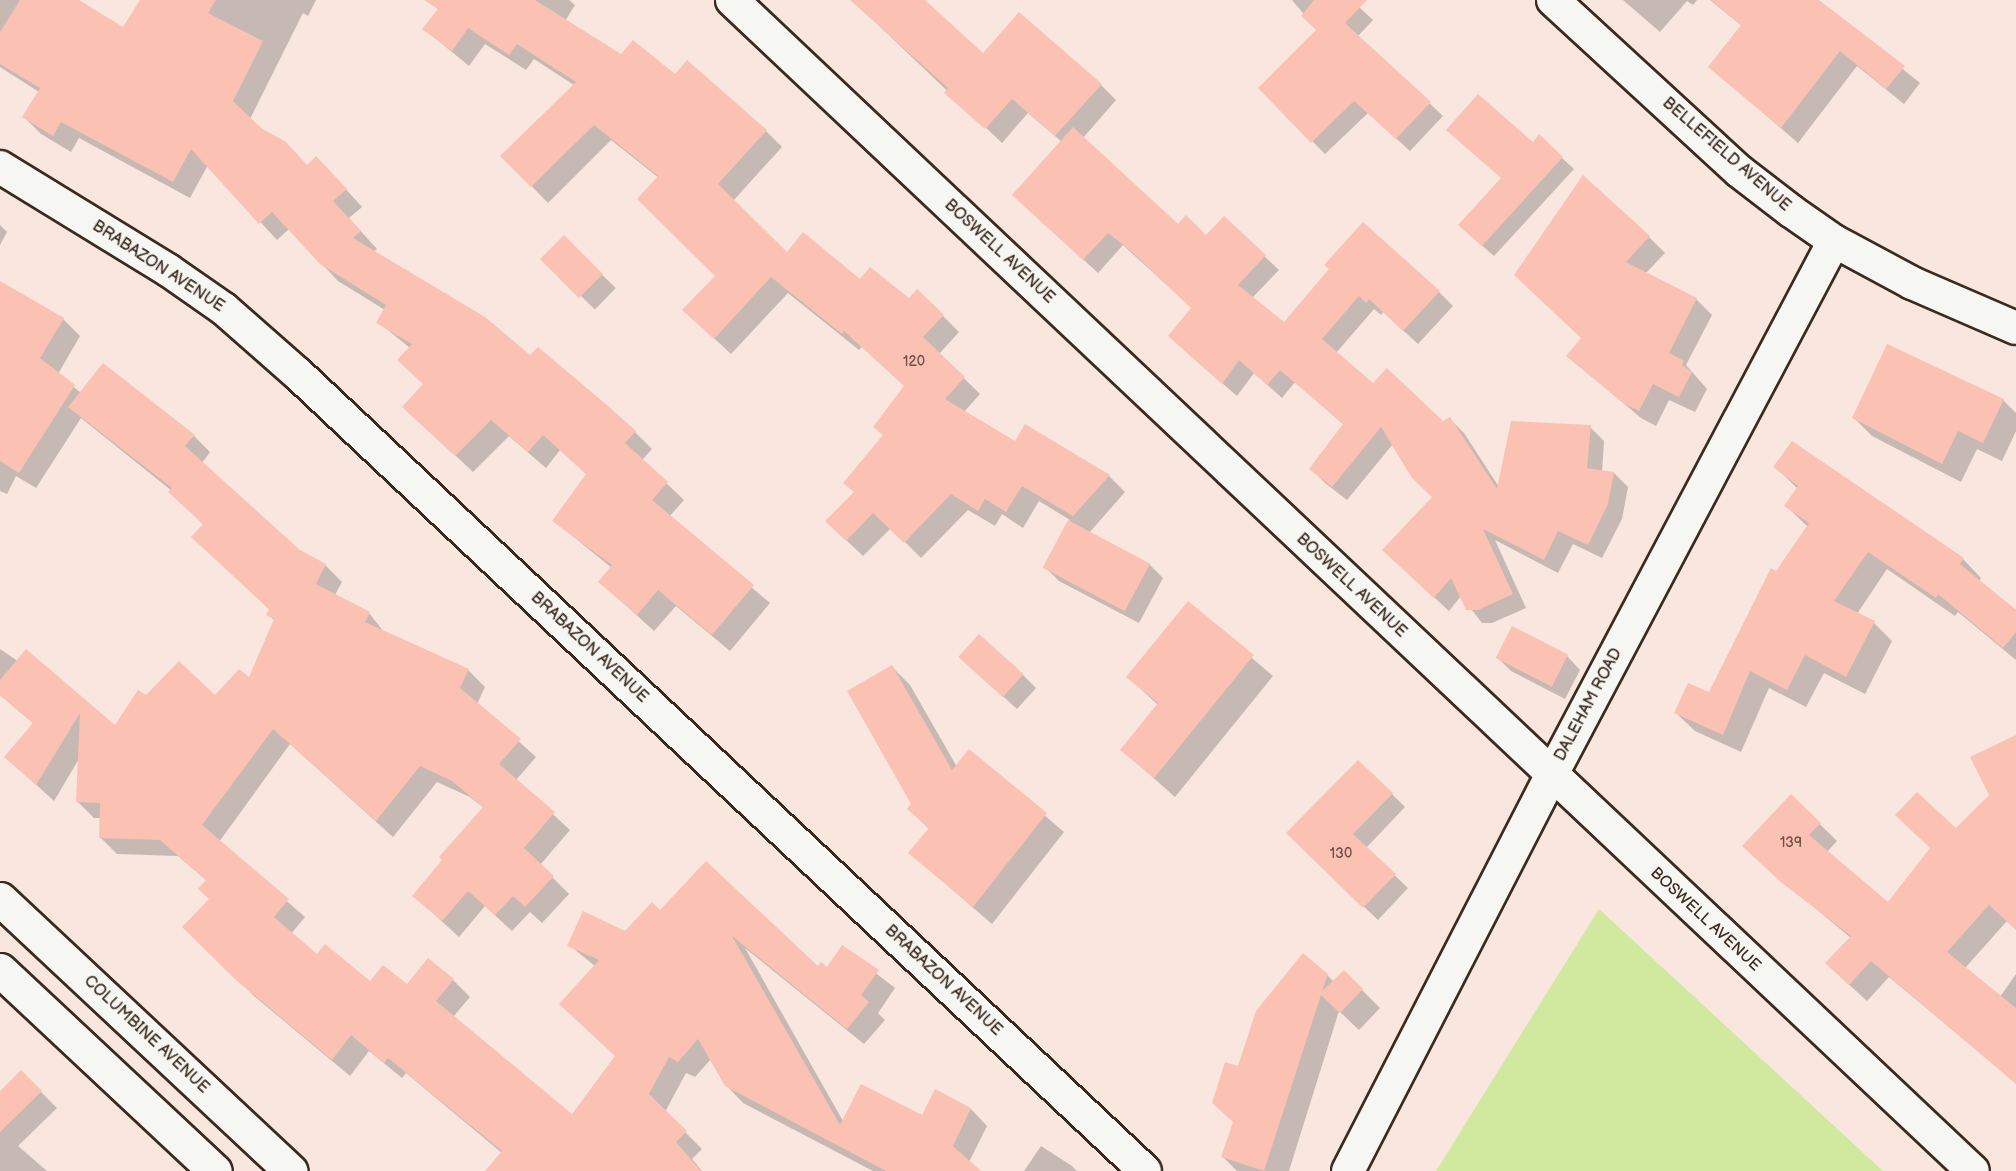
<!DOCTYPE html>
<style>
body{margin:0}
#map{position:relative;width:2016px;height:1171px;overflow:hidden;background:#f8e6df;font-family:"Balsamiq Sans",sans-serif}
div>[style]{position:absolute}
.green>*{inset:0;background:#d1e99f}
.shadow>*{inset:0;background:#0003;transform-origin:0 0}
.building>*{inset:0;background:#fbc1b3;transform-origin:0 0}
.roads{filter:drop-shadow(2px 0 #3b2a1e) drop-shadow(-2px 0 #3b2a1e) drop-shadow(0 2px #3b2a1e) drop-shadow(0 -2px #3b2a1e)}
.minor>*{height:32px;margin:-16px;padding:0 16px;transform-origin:16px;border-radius:16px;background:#f6f6f2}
.secondary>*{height:33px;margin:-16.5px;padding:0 16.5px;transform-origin:16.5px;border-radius:16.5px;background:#f6f6f2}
span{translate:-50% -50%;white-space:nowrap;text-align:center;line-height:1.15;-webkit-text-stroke:5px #f6f6f2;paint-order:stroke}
.number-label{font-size:14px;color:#6b5043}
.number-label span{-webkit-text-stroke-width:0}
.street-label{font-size:16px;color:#3b2a1e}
</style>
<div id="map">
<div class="green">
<i style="clip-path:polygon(1599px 909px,1883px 1171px,1436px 1171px)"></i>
</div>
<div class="shadow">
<i style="clip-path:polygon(0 0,76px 0,123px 29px,142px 0,316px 0,308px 16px,303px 13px,250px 119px,307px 166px,333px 175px,362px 207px,349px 218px,377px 249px,373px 252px,635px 432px,652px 449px,642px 460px,684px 500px,669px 517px,770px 603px,730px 651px,676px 606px,654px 631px,600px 582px,612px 568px,554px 521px,588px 475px,560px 450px,546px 468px,509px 436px,473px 472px,421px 423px,424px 384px,410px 348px,378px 322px,385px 310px,338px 281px,289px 229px,277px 240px,208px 165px,190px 198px,79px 138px,71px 152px,41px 134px,24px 117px,39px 92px,0 67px)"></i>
<i style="clip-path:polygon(446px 0,569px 0,575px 5px,565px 21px,621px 56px,675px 76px,688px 62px,766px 131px,782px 147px,733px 201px,787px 255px,943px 316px,959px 332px,939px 354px,980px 394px,964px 412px,1016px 443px,1026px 426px,1109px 476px,1125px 492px,1089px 533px,1149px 564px,1163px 578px,1139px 623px,1059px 581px,1045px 567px,1070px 520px,1039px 501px,1023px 528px,1002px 514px,995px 526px,968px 510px,921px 558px,891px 528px,863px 556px,843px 537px,855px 493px,906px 387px,862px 346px,859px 350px,788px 293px,731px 354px,701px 326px,717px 276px,659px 178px,611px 140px,548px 203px,503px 157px,574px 85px,534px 59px,526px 70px,485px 44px,469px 66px,424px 29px)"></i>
<i style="clip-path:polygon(852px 0,923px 0,983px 55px,1101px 85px,1116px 100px,1083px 138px,1178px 226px,1206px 237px,1224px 218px,1279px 270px,1252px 298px,1284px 324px,1331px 270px,1439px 292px,1453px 306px,1418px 344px,1383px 312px,1381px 315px,1374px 309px,1336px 353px,1373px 385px,1443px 423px,1450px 419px,1464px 433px,1499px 487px,1590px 427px,1604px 441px,1602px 472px,1614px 473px,1628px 487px,1622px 519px,1602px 558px,1573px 544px,1558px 573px,1495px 540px,1526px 608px,1492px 623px,1482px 623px,1461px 596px,1449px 611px,1398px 564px,1434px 498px,1393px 444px,1347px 500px,1325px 483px,1311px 469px,1344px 425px,1295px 382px,1282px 398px,1254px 373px,1237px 396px,1184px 350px,1193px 309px,1123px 245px,1098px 273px,1028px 209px,1062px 142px,1028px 113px,1002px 143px)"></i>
<i style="clip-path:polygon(1292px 0,1365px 0,1359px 7px,1373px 20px,1358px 36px,1443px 116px,1410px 151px,1368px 113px,1325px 154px,1260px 88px,1318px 31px)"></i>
<i style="clip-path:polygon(1623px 0,1697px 0,1693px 5px,1687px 1px,1660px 32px)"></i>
<i style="clip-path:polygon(1710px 0,1817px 0,1920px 83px,1904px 104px,1857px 66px,1798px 143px,1710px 67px,1742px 26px)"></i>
<i style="clip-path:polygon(1539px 137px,1574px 169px,1494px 256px,1471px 236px)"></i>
<i style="clip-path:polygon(0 225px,7px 232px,0 245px)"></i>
<i style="clip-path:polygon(1649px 237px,1665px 253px,1646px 273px,1696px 299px,1712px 315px,1686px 365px,1707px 389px,1695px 412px,1669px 400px,1656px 426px,1641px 418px,1568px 356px,1583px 339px,1532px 291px)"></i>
<i style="left:564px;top:238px;width:72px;height:30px;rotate:44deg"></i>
<i style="clip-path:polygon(0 282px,63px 319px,80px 336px,58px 374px,81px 393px,194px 436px,210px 452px,202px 463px,299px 551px,325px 565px,342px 582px,335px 595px,369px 613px,384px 632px,468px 670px,485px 687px,477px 704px,536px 757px,516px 780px,570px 830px,540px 865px,569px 894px,542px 923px,530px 912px,512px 931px,485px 906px,459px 937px,414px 896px,484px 808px,470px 797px,437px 782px,393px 837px,290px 744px,219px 842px,305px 917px,291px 934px,318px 956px,370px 983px,407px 986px,453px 980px,470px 997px,453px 1017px,572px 1116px,616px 1056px,595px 966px,569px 945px,626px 933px,660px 912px,706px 863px,818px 968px,827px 969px,842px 947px,895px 988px,878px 1013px,885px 1020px,864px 1044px,745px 948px,843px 1121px,923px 1117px,936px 1091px,971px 1109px,987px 1126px,969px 1162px,979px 1171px,873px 1171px,743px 1103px,726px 1085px,711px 1059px,695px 1077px,686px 1073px,665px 1112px,702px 1149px,692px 1159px,702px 1171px,487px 1171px,502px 1153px,406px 1073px,402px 1078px,369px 1051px,350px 1076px,254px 996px,184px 927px,210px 900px,207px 881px,178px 856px,117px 854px,100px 837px,101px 818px,94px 818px,77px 801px,79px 759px,54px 801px,6px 757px,34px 724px,0 695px,0 649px,115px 727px,146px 697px,215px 697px,249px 680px,275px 621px,268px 614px,270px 610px,193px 537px,204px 525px,172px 491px,81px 418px,36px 488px,16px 476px,7px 494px,0 491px)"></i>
<i style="clip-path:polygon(1888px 346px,2003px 400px,2016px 413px,2016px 431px,2002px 461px,1977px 449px,1961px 482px,1872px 436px,1854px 418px)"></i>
<i style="clip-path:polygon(1775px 467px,1963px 559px,1981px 578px,1979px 581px,2016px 610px,2016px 660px,1958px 612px,1955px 616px,1887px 569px,1857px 614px,1874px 623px,1892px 641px,1865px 694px,1824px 673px,1806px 707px,1769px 688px,1741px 752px,1695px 731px,1676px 713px,1709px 694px,1776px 573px,1808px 527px,1786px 506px,1798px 489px)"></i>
<i style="clip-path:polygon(1188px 603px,1273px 676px,1175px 797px,1122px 750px,1158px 705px,1128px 677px)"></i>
<i style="clip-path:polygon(1567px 656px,1580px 670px,1565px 699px,1511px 671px,1498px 658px)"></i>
<i style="clip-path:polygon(892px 667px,910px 685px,957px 767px,970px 751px,1064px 832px,992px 924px,910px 853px,930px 830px,909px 809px,913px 804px)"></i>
<i style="clip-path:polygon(974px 670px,1023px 675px,1036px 688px,1017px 709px)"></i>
<i style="clip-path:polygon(2016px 736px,2016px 929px,2007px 921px,1965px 968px,2000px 997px,2016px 974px,2016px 1083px,1889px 977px,1867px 1001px,1844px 980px,1851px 938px,1761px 863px,1791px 796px,1837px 841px,1827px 852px,1888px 905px,1990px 795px)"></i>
<i style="clip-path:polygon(1392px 794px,1405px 807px,1366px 848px,1408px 888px,1378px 920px,1301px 847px)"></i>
<i style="clip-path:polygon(1344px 972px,1380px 1008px,1359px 1030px,1339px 1011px,1289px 1171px,1237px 1171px,1223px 1157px,1234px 1123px,1239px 1068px,1327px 975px,1334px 982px)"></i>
<i style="clip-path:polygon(21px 1072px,57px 1108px,18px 1146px,47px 1171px,0 1171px,0 1093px)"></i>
<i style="clip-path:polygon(1041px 1146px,1072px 1166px,1077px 1171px,1024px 1171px)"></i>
</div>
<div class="building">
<i style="clip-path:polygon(20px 0,79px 0,123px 27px,140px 0,216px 0,208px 13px,263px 41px,233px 101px,261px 128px,286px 142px,307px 165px,316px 156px,347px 189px,333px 201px,361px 231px,353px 238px,485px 317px,530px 355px,538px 347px,608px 406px,636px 431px,625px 443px,668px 482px,652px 500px,754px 585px,712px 635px,658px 590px,637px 615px,598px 582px,612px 565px,552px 521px,586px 474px,543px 435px,528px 452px,491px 420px,455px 456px,402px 407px,423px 384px,397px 360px,412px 344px,376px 323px,386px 305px,320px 264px,272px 212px,259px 224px,191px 149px,173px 182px,61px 122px,53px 136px,22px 117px,40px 88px,0 64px,0 32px)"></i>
<i style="clip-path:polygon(424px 0,535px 0,621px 54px,633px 40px,675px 74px,687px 60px,767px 130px,718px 184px,787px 252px,803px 232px,860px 279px,870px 267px,909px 298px,917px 289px,944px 315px,923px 337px,965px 377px,945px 399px,1015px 441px,1025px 424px,1110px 475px,1073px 516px,1022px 486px,1006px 512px,985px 499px,978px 511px,951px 494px,904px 543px,873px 513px,846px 541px,825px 521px,854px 492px,843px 483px,883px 435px,873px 427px,904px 386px,844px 331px,842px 334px,771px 277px,714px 339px,682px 310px,715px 276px,637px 199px,658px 176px,594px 125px,531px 187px,500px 156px,576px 82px,517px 44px,509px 55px,468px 28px,452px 51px,422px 29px,438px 9px)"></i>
<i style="clip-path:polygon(850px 0,925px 0,983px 53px,1019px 12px,1102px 84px,1055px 136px,1012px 99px,985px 129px,944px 93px,948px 88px)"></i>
<i style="clip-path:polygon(1314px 0,1367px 0,1345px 23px,1431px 102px,1396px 139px,1354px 101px,1311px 143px,1258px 88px,1316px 30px,1301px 16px)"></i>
<i style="clip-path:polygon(1711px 0,1819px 0,1905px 66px,1886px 89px,1840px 51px,1781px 128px,1708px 67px,1741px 25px)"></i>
<i style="clip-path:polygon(1478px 94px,1533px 142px,1539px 134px,1563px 157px,1482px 246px,1458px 225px,1501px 178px,1446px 130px)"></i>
<i style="clip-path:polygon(1073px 127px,1178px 224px,1186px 215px,1206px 235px,1224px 216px,1266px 255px,1238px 285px,1284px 322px,1329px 269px,1324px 265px,1363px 222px,1440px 291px,1403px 331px,1369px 299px,1366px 303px,1359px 296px,1322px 339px,1373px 383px,1387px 368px,1443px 421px,1450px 417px,1497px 489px,1511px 421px,1591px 425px,1587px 468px,1614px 472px,1608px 504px,1588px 545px,1558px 531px,1544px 560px,1483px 529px,1513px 594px,1478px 610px,1466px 610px,1451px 578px,1434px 598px,1382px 550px,1432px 497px,1412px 478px,1381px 427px,1332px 487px,1309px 469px,1343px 424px,1280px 370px,1267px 385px,1239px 360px,1222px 384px,1168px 336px,1191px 308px,1130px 250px,1108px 233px,1083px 260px,1012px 195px)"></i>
<i style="clip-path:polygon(1583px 175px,1650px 236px,1626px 262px,1697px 298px,1669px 353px,1684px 361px,1682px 365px,1692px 372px,1679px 397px,1653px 384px,1639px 411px,1623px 403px,1566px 356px,1581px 338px,1514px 275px)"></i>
<i style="left:564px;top:235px;width:55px;height:34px;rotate:45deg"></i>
<i style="clip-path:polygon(0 281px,64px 318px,40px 358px,75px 385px,19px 473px,0 461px)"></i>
<i style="clip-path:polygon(1887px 344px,2004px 399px,1983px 443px,1958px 431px,1942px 464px,1852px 418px)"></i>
<i style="clip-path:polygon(103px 363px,195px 435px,185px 446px,300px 550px,326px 564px,316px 584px,370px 612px,365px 622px,469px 669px,460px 688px,521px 739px,499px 764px,555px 812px,524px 848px,554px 876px,525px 907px,513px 896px,495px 915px,468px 891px,442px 921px,412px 896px,442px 860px,439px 857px,483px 807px,452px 781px,420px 766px,376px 821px,273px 729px,202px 825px,289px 899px,274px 917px,317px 954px,325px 944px,370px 981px,383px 965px,407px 984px,428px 958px,454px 979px,436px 1001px,572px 1114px,615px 1056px,559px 1004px,599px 960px,567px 946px,583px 911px,625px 931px,652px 902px,660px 910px,706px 861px,818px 966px,821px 962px,827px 967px,842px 945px,879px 970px,861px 995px,869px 1002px,847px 1029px,732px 936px,840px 1125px,861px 1084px,922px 1115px,935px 1089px,971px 1108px,953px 1146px,981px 1171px,886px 1171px,725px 1086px,698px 1039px,678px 1062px,669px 1057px,649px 1094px,687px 1131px,676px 1142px,701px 1171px,485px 1171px,502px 1151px,388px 1058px,384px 1063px,351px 1035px,332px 1060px,236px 980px,182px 927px,209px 899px,198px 889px,206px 880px,160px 840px,99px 838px,100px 803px,76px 802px,80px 713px,36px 785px,4px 757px,33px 723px,0 695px,0 680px,26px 649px,115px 725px,138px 690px,146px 695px,179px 661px,215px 695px,239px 669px,249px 677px,274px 619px,266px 615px,269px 609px,191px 537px,203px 524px,168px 492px,172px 488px,68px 407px)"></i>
<i style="clip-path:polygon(1792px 441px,1964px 558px,1960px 564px,2016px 610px,2016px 632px,2003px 648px,1938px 594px,1936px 598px,1868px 552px,1834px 601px,1875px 621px,1846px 677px,1805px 655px,1787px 690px,1750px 671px,1723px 735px,1674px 713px,1688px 683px,1709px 692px,1771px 568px,1776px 571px,1809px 523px,1784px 506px,1798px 486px,1773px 467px)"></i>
<i style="left:1068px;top:520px;width:93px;height:54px;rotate:28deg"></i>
<i style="clip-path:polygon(1188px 601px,1254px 655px,1154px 778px,1120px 750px,1158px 703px,1126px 677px)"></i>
<i style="left:1512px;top:626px;width:63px;height:36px;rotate:27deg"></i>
<i style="left:979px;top:634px;width:60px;height:31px;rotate:42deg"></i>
<i style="clip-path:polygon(892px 665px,952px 770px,969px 749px,1047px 813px,973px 907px,908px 853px,929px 828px,907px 809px,911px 804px,847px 691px)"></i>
<i style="clip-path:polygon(2016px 735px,2016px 930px,1989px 905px,1947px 952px,2016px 1008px,2016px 1084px,1871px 961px,1849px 985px,1825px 963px,1851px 936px,1782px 883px,1742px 846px,1791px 794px,1821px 823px,1809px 835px,1888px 902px,1930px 848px,1895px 815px,1917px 792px,1956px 828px,1989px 795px,1970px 757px)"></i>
<i style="clip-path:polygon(1358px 760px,1393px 793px,1353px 834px,1396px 874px,1363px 908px,1286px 833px)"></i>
<i style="clip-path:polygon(1303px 953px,1328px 974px,1322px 991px,1344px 970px,1363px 989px,1340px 1013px,1321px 995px,1264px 1171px,1221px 1157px,1233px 1122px,1212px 1103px,1225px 1062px,1238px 1066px,1256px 1011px)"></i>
<i style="clip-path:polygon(21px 1070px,42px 1091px,0 1132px,0 1091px)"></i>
</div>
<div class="roads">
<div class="minor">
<i style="left:732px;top:0;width:1706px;rotate:43.34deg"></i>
<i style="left:1553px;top:0;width:253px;rotate:42.6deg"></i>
<i style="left:1739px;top:171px;width:66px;rotate:37.6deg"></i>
<i style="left:1791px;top:211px;width:52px;rotate:34.9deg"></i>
<i style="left:1834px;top:241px;width:89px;rotate:28.3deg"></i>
<i style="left:1912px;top:283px;width:113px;rotate:23.4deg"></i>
<i style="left:0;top:167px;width:197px;rotate:31.5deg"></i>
<i style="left:168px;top:270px;width:68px;rotate:34.9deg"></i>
<i style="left:224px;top:309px;width:98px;rotate:41.3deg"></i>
<i style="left:298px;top:374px;width:1163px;rotate:43.26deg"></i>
<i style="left:1348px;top:1171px;width:444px;rotate:-62.8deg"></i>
<i style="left:1551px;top:776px;width:605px;rotate:-62.12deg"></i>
</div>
<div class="secondary">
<i style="left:0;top:899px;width:398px;rotate:43.1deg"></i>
<i style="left:0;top:970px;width:294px;rotate:43.1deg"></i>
</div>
</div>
<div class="number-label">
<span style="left:914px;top:362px">120</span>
<span style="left:1791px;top:843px">139</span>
<span style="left:1341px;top:854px">130</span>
</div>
<div class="street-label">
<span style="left:1726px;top:155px;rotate:41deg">BELLEFIELD AVENUE</span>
<span style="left:999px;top:252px;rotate:43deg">BOSWELL AVENUE</span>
<span style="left:158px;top:267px;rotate:33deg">BRABAZON AVENUE</span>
<span style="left:1351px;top:586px;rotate:43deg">BOSWELL AVENUE</span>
<span style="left:589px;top:648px;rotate:43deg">BRABAZON AVENUE</span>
<span style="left:1589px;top:705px;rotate:-62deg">DALEHAM ROAD</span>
<span style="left:1705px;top:920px;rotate:43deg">BOSWELL AVENUE</span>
<span style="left:943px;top:981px;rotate:43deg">BRABAZON AVENUE</span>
<span style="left:146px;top:1035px;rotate:43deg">COLUMBINE AVENUE</span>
</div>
</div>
